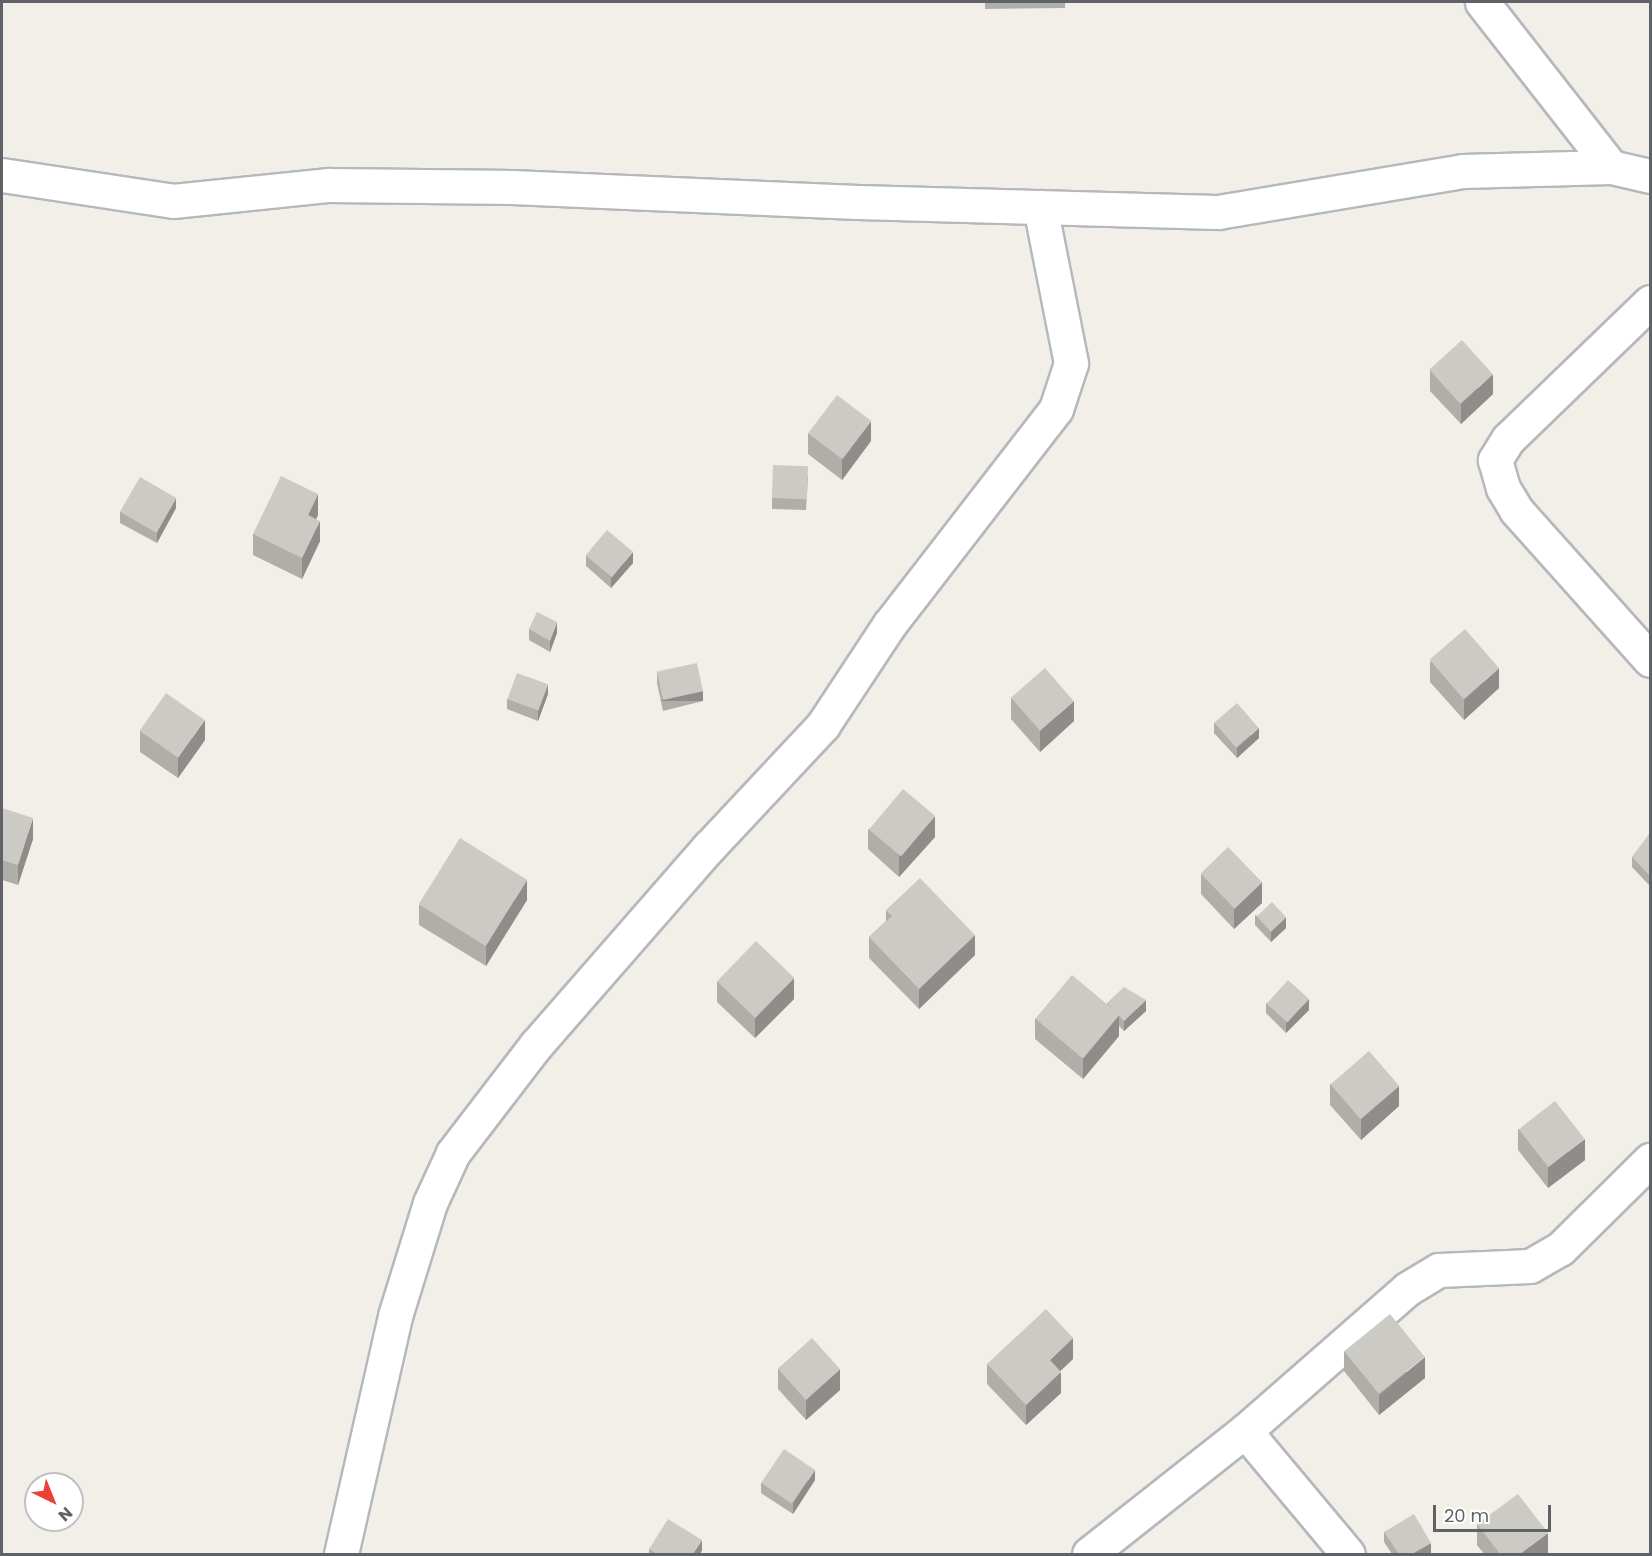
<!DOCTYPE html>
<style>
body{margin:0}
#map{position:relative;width:1652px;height:1556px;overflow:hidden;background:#f1efe8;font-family:Poppins,sans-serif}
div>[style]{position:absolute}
.roads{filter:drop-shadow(2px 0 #b5b8bc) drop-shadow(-2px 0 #b5b8bc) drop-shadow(0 2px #b5b8bc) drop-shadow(0 -2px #b5b8bc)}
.minor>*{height:33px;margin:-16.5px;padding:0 16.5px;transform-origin:16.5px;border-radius:16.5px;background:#fff}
.wall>*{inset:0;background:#afaea9}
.shaded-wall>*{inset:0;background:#8f8d8a;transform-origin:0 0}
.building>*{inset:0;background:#cccac5;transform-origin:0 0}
span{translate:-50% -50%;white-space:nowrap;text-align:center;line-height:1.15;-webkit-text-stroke:4.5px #fff;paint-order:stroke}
.frame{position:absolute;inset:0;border:3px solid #5f6368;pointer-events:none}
.north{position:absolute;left:24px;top:1472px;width:60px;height:60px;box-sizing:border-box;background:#fff;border:2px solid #bfc1c3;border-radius:50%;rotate:137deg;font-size:16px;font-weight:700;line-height:24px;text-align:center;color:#5f6368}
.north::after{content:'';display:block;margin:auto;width:21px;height:27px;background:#ea4335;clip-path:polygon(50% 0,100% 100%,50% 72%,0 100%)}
.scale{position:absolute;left:1433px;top:1505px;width:118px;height:27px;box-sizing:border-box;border:3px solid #5f6368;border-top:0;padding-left:8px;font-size:18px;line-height:21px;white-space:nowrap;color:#5f6368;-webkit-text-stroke:4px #fff;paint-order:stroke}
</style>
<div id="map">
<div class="roads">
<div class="minor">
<i style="left:1482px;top:2px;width:209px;rotate:52deg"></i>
<i style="left:2px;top:175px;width:173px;rotate:8.6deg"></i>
<i style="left:173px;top:201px;width:157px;rotate:-5.9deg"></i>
<i style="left:329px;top:185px;width:183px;rotate:0.6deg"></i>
<i style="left:512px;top:187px;width:345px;rotate:2.5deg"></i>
<i style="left:857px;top:202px;width:361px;rotate:1.6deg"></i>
<i style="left:1218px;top:212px;width:247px;rotate:-9.5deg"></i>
<i style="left:1462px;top:171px;width:149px;rotate:-1.5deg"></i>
<i style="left:1611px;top:167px;width:40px;rotate:13deg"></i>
<i style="left:1650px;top:302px;width:197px;rotate:136deg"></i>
<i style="left:1508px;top:439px;width:25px;rotate:122deg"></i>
<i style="left:1495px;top:460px;width:29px;rotate:74deg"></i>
<i style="left:1503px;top:488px;width:26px;rotate:59deg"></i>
<i style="left:1516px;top:510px;width:201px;rotate:48.2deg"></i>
<i style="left:1245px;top:1431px;width:160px;rotate:50.1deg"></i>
<i style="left:341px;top:1554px;width:244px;rotate:-77.2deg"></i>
<i style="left:395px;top:1316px;width:118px;rotate:-72.8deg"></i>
<i style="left:430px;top:1203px;width:55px;rotate:-65.3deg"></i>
<i style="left:453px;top:1153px;width:136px;rotate:-52.5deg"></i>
<i style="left:536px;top:1045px;width:263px;rotate:-48.9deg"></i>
<i style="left:709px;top:847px;width:167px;rotate:-46.9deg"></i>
<i style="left:823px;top:725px;width:120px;rotate:-56.6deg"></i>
<i style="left:889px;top:625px;width:273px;rotate:-52.3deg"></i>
<i style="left:1056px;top:409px;width:48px;rotate:-71.9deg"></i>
<i style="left:1071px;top:363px;width:159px;rotate:-101.2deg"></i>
<i style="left:1089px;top:1554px;width:199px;rotate:-38.3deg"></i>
<i style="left:1245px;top:1431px;width:215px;rotate:-41.2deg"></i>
<i style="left:1407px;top:1289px;width:37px;rotate:-31deg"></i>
<i style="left:1439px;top:1270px;width:91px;rotate:-2.5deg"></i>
<i style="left:1530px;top:1266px;width:34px;rotate:-30deg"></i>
<i style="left:1560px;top:1249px;width:127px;rotate:-44.7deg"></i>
</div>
</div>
<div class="wall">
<i style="clip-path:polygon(985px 2px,1065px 2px,1065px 8px,985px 9px)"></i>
<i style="clip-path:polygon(1430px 370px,1493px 394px,1461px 424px,1430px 391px)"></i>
<i style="clip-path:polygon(808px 433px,871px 441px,842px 480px,808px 454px)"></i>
<i style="clip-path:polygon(808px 476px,806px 510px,772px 509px,772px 498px)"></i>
<i style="clip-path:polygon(176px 508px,157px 543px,120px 523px,120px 512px)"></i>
<i style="clip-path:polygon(318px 515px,316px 519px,320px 541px,302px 579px,253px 555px,253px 534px)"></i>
<i style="clip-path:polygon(586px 556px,633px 563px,611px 588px,586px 566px)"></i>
<i style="clip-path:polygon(529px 629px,557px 633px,550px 652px,529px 640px)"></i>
<i style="clip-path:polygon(1430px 661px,1499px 688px,1464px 720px,1430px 682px)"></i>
<i style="clip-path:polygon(657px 673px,703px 701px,663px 711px,657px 683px)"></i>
<i style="clip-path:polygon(548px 694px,538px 721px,507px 709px,507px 699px)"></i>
<i style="clip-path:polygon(1011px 698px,1074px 721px,1040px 752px,1011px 719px)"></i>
<i style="clip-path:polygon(1214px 723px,1259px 738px,1237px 758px,1214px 733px)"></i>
<i style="clip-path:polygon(140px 731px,205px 740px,178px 778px,140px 752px)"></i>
<i style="clip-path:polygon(2px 808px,33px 839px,18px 885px,2px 880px)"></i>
<i style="clip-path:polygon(868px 829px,935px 837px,899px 877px,868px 849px)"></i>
<i style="clip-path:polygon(1650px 836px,1650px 884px,1649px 885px,1632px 867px,1632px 857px)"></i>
<i style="clip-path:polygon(1201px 874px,1262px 903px,1234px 929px,1201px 894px)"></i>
<i style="clip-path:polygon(527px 900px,486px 966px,419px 925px,419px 904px)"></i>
<i style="clip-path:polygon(886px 910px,975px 955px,919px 1009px,869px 958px,869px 937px,886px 921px)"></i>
<i style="clip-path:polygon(1255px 915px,1286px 928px,1271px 942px,1255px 925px)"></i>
<i style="clip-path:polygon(717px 981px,794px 999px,755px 1038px,717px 1002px)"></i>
<i style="clip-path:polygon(1107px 1003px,1146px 1011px,1124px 1031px,1119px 1026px,1119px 1036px,1083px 1079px,1035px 1039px,1035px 1019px,1107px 1005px)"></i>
<i style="clip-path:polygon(1266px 1003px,1309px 1010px,1286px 1033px,1266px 1013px)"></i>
<i style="clip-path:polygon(1330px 1084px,1399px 1106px,1361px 1140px,1330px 1105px)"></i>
<i style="clip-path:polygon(1518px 1129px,1585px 1160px,1548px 1188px,1518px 1150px)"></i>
<i style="clip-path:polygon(1344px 1351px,1425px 1378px,1379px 1415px,1344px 1371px)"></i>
<i style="clip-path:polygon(1073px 1359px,1060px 1371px,1061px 1393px,1026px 1425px,987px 1384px,987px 1364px)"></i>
<i style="clip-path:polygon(778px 1369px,840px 1390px,806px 1420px,778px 1389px)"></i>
<i style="clip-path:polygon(815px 1480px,793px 1514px,761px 1493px,761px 1483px)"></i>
<i style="clip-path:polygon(1477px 1524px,1548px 1554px,1484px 1554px,1477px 1545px)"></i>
<i style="clip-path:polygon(1384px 1532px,1431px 1553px,1429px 1554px,1392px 1554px,1384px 1542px)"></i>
<i style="clip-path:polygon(649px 1549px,702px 1550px,700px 1554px,649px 1554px)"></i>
</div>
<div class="shaded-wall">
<i style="clip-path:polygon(1493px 374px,1493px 394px,1461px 424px,1461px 404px)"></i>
<i style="clip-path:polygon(871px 421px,871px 441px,842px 480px,842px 459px)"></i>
<i style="clip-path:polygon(318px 494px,318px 515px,308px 536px,308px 515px)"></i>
<i style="clip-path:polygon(176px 498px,176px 508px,157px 543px,157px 533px)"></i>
<i style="clip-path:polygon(320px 521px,320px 541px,302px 579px,302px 558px)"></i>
<i style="clip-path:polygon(633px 552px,633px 563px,611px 588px,611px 578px)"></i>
<i style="clip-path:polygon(557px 622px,557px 633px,550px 652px,550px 641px)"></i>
<i style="clip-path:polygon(1499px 668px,1499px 688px,1464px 720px,1464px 700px)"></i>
<i style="clip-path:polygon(548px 684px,548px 694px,538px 721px,538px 710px)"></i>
<i style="left:703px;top:691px;width:10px;height:41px;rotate:90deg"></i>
<i style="clip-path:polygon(1074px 701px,1074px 721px,1040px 752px,1040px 731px)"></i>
<i style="clip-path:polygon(205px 720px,205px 740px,178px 778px,178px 758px)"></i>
<i style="clip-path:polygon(1259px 728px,1259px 738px,1237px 758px,1237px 748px)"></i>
<i style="clip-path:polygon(935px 816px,935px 837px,899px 877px,899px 856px)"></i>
<i style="clip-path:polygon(33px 818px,33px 839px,18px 885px,18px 865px)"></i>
<i style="clip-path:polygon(1650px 873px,1650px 884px,1649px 885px,1649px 875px)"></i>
<i style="clip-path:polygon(527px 880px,527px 900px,486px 966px,486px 946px)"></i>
<i style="clip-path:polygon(1262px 882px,1262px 903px,1234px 929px,1234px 909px)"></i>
<i style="clip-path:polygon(1286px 917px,1286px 928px,1271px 942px,1271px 931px)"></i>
<i style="clip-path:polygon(975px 935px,975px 955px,919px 1009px,919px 989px)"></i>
<i style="clip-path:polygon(794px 978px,794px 999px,755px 1038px,755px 1018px)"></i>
<i style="clip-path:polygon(1309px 999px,1309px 1010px,1286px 1033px,1286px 1023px)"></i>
<i style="clip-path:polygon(1146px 1000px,1146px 1011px,1124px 1031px,1124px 1021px)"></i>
<i style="clip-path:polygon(1119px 1015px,1119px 1036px,1083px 1079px,1083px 1059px)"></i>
<i style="clip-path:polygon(1399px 1086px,1399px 1106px,1361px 1140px,1361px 1119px)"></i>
<i style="clip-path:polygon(1585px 1139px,1585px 1160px,1548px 1188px,1548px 1167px)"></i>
<i style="clip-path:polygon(1073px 1338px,1073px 1359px,1050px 1381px,1050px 1360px)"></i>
<i style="clip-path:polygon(1425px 1357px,1425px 1378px,1379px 1415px,1379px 1395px)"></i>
<i style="clip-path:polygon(840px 1369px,840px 1390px,806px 1420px,806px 1400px)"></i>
<i style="clip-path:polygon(1061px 1372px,1061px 1393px,1026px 1425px,1026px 1405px)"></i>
<i style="clip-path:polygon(815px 1470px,815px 1480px,793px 1514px,793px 1503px)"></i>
<i style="clip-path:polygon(1548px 1533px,1548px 1554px,1520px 1554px)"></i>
<i style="clip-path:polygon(702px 1540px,702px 1550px,700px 1554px,693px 1554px)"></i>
<i style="clip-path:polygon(1431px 1543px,1431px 1553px,1429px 1554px,1412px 1554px)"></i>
</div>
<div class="building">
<i style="left:1462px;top:340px;width:46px;height:44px;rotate:48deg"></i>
<i style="left:837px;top:395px;width:43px;height:48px;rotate:37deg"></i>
<i style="left:773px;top:465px;width:35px;height:33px;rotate:2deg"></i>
<i style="clip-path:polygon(281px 476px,318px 494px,308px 515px,320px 521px,302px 558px,253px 534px)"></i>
<i style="left:140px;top:477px;width:42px;height:40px;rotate:30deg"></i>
<i style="left:607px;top:530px;width:34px;height:33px;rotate:40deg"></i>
<i style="clip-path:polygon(537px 612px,557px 622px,550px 641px,529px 629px)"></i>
<i style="left:1465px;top:629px;width:52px;height:47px;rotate:49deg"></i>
<i style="left:697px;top:663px;width:29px;height:41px;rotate:78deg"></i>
<i style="left:1045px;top:668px;width:44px;height:45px;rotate:49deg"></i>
<i style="left:517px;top:673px;width:33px;height:28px;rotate:20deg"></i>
<i style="left:166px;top:693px;width:47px;height:46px;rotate:35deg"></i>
<i style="left:1237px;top:703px;width:33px;height:30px;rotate:49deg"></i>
<i style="left:903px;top:789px;width:42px;height:53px;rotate:40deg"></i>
<i style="clip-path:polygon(2px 808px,33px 818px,18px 865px,2px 860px)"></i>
<i style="clip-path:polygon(1649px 834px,1650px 836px,1650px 873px,1649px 875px,1632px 857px)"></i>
<i style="left:460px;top:838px;width:79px;height:78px;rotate:32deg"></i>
<i style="left:1228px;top:847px;width:49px;height:38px;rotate:46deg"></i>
<i style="clip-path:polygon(920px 878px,975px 935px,919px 989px,869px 937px,892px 916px,886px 910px)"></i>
<i style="left:1272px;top:902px;width:21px;height:21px;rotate:47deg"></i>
<i style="left:756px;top:941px;width:53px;height:56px;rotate:44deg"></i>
<i style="left:1072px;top:975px;width:62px;height:57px;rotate:40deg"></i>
<i style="left:1288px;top:980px;width:28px;height:32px;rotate:42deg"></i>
<i style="clip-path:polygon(1124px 987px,1146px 1000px,1124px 1021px,1107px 1003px)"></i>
<i style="left:1369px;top:1051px;width:46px;height:51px;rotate:49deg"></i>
<i style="left:1555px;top:1101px;width:48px;height:46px;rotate:52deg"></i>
<i style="clip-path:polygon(1046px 1309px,1073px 1338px,1050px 1360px,1061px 1372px,1026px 1405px,987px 1364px)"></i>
<i style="left:1390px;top:1314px;width:55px;height:59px;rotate:51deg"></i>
<i style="left:812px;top:1338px;width:42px;height:46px;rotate:48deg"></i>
<i style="left:784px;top:1449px;width:37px;height:41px;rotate:34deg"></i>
<i style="clip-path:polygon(1518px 1494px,1548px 1533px,1520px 1554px,1500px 1554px,1477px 1524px)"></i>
<i style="clip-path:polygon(1414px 1514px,1431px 1543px,1412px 1554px,1399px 1554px,1384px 1532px)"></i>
<i style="clip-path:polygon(668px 1519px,702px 1540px,693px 1554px,657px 1554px,649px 1549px)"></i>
</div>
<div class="frame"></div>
<div class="north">N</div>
<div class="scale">20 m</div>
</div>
